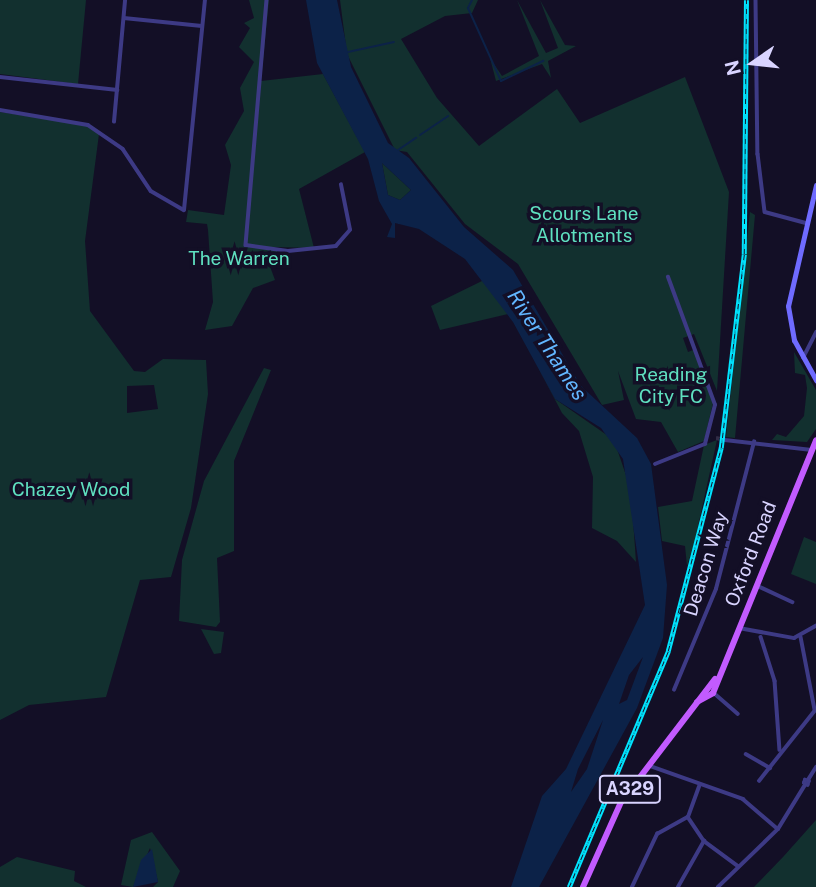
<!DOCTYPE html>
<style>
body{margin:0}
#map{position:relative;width:816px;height:887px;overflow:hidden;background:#130f26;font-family:"Public Sans",sans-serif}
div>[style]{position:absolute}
.green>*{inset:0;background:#12302f}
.water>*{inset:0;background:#0c2248}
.stream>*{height:2px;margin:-1px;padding:0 1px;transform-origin:1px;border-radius:1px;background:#0c2248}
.street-tunnel>*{height:3.5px;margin-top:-1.75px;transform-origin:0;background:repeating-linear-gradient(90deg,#312d47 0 3.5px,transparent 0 5.5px)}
.street>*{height:3.5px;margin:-1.75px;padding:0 1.75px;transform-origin:1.75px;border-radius:1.75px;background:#3d3a85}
.secondary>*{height:5px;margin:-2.5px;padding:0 2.5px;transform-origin:2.5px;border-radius:2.5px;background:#6f6bff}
.primary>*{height:6px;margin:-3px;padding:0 3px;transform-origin:3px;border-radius:3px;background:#c25bff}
.rail>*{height:4.5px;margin-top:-2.25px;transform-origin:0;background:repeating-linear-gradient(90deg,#130f26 0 5px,#00e5ff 0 10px);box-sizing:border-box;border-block:2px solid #00e5ff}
span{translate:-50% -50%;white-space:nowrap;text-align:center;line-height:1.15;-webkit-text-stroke:7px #130f26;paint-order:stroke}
.shield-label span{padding:2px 5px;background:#130f26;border:2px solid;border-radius:5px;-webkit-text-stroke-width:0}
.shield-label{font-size:18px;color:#d9d4ff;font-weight:700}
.park-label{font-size:19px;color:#5fe0c0}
.street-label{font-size:19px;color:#d9d4ff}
.water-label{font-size:21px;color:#62b6ff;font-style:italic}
.north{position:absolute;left:718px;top:28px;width:70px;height:70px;-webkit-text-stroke:5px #130f26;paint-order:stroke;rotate:256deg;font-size:19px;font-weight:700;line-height:28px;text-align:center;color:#d9d4ff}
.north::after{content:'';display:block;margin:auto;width:24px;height:32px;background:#d9d4ff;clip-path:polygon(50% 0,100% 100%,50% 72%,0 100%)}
</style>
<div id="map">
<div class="green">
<i style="clip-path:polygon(0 0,86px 0,78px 84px,0 74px)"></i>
<i style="clip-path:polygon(249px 0,269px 0,261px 81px,323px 74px,365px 152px,299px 189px,314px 248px,273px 247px,290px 254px,268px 261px,275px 280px,253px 288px,232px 326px,205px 330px,213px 302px,208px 230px,207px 224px,186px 222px,188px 210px,224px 215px,231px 165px,225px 145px,244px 111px,240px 88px,254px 62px,239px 47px,250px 28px,244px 23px,254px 18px)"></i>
<i style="clip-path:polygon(340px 0,478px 0,472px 13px,445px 16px,401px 39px,437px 98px,479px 146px,557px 89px,580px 123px,685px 77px,729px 192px,717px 391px,694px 334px,683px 338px,688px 352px,696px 349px,713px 403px,704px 441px,678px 452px,661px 422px,636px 419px,618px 371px,624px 400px,602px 405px,518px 264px,465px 224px,407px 152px,395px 150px,347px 54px)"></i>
<i style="clip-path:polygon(517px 0,546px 53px,558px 48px,540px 0,565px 45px,576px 46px,548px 61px,551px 78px,542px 64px,496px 81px,490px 58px,502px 76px,539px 56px)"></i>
<i style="clip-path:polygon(evenodd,0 112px,85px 125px,99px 134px,85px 241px,90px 311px,134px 371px,145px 372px,163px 359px,206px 360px,208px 394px,191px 508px,171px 577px,140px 580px,106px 697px,29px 705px,0 720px,0 112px,154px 385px,158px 409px,127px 413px,127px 386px,154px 385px)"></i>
<i style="clip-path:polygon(382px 163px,411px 190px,400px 200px,388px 195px)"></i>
<i style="clip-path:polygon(750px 212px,755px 215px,735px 438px,726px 437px)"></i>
<i style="clip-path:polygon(484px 280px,508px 314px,440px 330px,431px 306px)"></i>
<i style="clip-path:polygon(794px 352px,816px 390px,816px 429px,807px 442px,772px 440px,777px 434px,786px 437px,804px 416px,807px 388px,805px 375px,795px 373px)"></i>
<i style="clip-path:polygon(534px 360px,555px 399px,614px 440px,631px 490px,636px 562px,617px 541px,592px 528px,593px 477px,579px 431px,562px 413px)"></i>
<i style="clip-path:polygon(264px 368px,271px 370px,234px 461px,234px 551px,217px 558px,220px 622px,216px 627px,179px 621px,182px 560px,204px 481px)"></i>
<i style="clip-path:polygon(717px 440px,694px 544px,687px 566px,685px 546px,662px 541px,658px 507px,692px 501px,704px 445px)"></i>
<i style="clip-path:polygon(804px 537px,816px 542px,816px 584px,791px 574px)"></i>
<i style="clip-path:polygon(201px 629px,224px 632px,221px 653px,214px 654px)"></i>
<i style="clip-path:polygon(816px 820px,816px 887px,754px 887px,783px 857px)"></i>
<i style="clip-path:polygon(152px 832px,180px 871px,173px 887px,153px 887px,158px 882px,150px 848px,133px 887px,121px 885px,131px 840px)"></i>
<i style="clip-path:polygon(17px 857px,75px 871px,74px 881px,86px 887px,0 887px,0 867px)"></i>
</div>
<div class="water">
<i style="clip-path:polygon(evenodd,306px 0,337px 0,351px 67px,388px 143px,409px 158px,464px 227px,513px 270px,581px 386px,637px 438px,651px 464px,667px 585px,663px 638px,637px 708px,539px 887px,511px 887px,542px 796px,566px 769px,645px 605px,623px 459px,601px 428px,555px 399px,513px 322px,465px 259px,419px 229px,395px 223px,395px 238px,387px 237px,392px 224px,379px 201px,368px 159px,317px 63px,306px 0,382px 163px,411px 190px,400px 200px,388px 195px,382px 163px,306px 0,643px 657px,627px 700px,619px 704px,629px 675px,643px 657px,306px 0,603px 720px,587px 769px,571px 792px,578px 769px,603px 720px)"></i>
<i style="clip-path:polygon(152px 849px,158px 882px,133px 887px,141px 860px)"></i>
</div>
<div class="stream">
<i style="left:472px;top:0;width:9px;rotate:117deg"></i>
<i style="left:468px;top:8px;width:80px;rotate:65.7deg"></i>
<i style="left:501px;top:81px;width:47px;rotate:-25.5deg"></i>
<i style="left:348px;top:52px;width:47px;rotate:-12.3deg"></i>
<i style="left:420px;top:135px;width:34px;rotate:-34deg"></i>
<i style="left:398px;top:150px;width:22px;rotate:-34deg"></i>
</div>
<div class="street-tunnel">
<i style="left:716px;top:438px;width:9px;rotate:13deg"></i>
</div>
<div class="street">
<i style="left:267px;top:0;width:246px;rotate:94.9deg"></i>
<i style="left:246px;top:245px;width:42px;rotate:8.1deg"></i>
<i style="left:288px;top:251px;width:48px;rotate:-5.9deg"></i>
<i style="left:336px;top:246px;width:21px;rotate:-49deg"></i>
<i style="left:350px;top:230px;width:46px;rotate:-101.3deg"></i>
<i style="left:756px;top:0;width:154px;rotate:89.3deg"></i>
<i style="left:758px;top:154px;width:58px;rotate:83.1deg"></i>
<i style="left:765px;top:212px;width:42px;rotate:15deg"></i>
<i style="left:124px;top:18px;width:78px;rotate:5.9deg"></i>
<i style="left:0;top:77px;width:118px;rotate:6.3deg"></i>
<i style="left:0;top:110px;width:89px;rotate:9.7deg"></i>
<i style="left:88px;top:125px;width:42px;rotate:34.4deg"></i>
<i style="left:123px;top:149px;width:50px;rotate:56.3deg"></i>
<i style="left:151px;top:191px;width:38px;rotate:30deg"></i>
<i style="left:184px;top:210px;width:211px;rotate:-84.3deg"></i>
<i style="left:114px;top:122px;width:122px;rotate:-84.8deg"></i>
<i style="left:803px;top:358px;width:29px;rotate:-63deg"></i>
<i style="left:725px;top:440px;width:87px;rotate:6.6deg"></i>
<i style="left:655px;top:464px;width:54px;rotate:-21.8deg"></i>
<i style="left:705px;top:444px;width:40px;rotate:-75.6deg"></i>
<i style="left:715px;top:405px;width:136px;rotate:-110.2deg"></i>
<i style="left:758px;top:586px;width:38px;rotate:25deg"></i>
<i style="left:739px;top:628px;width:56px;rotate:10.3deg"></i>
<i style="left:794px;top:638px;width:25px;rotate:-29deg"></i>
<i style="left:761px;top:637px;width:46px;rotate:72.3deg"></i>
<i style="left:775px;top:681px;width:69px;rotate:85.9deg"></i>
<i style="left:801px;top:637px;width:74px;rotate:79.1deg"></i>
<i style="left:674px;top:690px;width:109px;rotate:-67.4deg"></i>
<i style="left:716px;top:589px;width:152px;rotate:-75.5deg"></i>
<i style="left:713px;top:692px;width:33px;rotate:41deg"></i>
<i style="left:746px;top:754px;width:28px;rotate:30deg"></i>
<i style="left:650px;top:766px;width:99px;rotate:19.5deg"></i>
<i style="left:743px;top:799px;width:46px;rotate:40.6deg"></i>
<i style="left:805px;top:780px;width:4px;rotate:14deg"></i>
<i style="left:809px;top:781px;width:4px;rotate:104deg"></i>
<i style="left:808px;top:785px;width:4px;rotate:-153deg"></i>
<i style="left:804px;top:783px;width:3px;rotate:-72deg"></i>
<i style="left:808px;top:780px;width:15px;rotate:-58deg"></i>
<i style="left:759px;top:781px;width:92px;rotate:-51.6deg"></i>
<i style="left:688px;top:817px;width:29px;rotate:56deg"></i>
<i style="left:704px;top:841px;width:42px;rotate:36.3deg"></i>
<i style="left:688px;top:817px;width:32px;rotate:-70deg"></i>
<i style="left:632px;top:887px;width:59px;rotate:-64.7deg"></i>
<i style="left:657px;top:834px;width:35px;rotate:-29deg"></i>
<i style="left:678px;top:887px;width:53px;rotate:-60.5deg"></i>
<i style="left:718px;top:887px;width:83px;rotate:-44deg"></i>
<i style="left:778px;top:829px;width:52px;rotate:-58.5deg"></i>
</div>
<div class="secondary">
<i style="left:816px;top:185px;width:124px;rotate:103deg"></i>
<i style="left:788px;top:306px;width:35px;rotate:80deg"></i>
<i style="left:794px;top:340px;width:46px;rotate:61.2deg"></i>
</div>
<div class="primary">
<i style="left:697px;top:702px;width:18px;rotate:-29deg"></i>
<i style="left:713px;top:693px;width:273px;rotate:-67.8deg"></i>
<i style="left:583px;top:887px;width:93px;rotate:-65.9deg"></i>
<i style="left:621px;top:802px;width:155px;rotate:-52.6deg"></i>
</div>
<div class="rail">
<i style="left:569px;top:887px;width:256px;rotate:-67.2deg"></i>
<i style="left:668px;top:651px;width:210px;rotate:-75.4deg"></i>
<i style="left:721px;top:448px;width:195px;rotate:-83.2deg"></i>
<i style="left:744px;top:254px;width:254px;rotate:-89.5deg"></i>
</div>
<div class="shield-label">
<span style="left:630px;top:789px">A329</span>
</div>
<div class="park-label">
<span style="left:584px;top:225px">Scours Lane<br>Allotments</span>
<span style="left:239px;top:259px">The Warren</span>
<span style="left:671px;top:386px">Reading<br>City FC</span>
<span style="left:71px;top:490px">Chazey Wood</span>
</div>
<div class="street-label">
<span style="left:751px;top:554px;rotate:-69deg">Oxford Road</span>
<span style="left:706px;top:564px;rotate:-73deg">Deacon Way</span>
</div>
<div class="water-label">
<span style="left:547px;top:345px;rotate:57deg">River Thames</span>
</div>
<div class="north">N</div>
</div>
